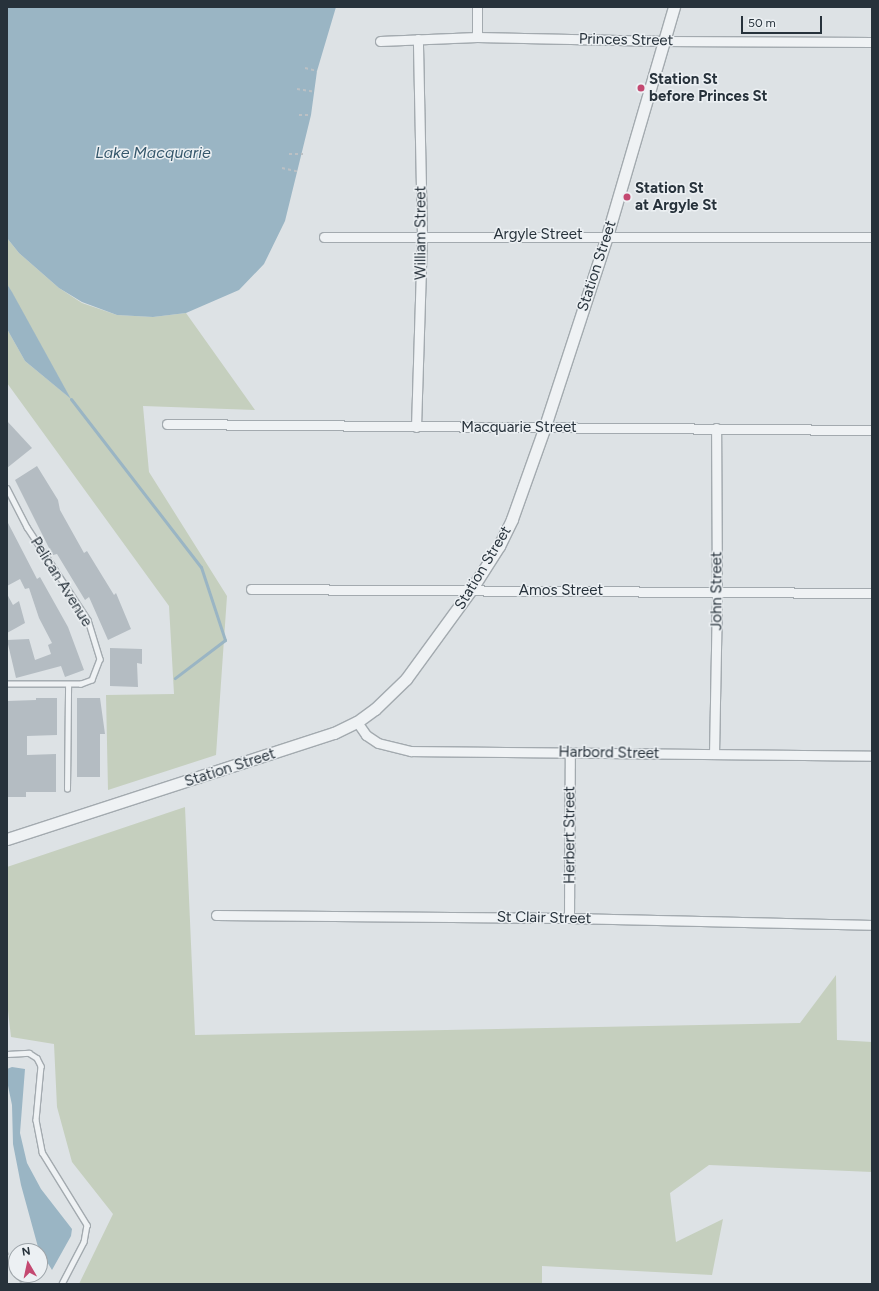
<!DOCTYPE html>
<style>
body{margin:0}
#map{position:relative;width:879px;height:1291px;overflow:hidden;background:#dde2e5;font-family:Figtree,sans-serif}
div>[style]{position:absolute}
.green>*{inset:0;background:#c5cfbe}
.water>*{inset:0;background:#9ab5c4}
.stream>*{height:3px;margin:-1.5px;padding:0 1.5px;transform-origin:1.5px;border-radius:1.5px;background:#9ab5c4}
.building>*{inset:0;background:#b4bcc2}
.path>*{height:2px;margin-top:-1px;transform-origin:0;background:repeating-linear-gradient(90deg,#bbc0c4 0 3px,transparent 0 6px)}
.roads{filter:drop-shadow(1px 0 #a3aaaf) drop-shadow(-1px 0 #a3aaaf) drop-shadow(0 1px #a3aaaf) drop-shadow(0 -1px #a3aaaf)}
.service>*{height:4.5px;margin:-2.25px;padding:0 2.25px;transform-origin:2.25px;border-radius:2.25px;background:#eff2f4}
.minor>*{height:9px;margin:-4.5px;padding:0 4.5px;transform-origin:4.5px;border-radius:4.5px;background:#eff2f4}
.tertiary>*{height:11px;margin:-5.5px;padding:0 5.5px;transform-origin:5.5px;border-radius:5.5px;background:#eff2f4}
.dots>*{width:11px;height:11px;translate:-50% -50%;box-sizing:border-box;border:2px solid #ecf0f3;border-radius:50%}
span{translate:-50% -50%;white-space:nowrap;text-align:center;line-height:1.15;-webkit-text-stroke:3px #ecf0f3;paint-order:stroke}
.street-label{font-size:15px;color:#27323b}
.poi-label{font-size:15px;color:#27323b;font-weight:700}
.left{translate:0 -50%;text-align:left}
.water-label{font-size:16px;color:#35576b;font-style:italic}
.frame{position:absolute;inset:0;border:8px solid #27323b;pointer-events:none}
.north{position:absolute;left:8px;top:1243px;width:40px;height:40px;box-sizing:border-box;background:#ecf0f3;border:1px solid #9da4a9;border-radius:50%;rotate:351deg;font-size:11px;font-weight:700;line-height:16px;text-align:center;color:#27323b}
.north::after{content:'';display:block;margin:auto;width:14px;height:18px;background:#c44971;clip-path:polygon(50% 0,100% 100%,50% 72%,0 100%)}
.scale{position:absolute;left:741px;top:16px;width:81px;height:18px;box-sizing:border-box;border:2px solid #27323b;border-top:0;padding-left:5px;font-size:12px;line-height:14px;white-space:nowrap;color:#27323b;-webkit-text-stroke:3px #ecf0f3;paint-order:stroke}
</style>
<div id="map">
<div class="green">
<i style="clip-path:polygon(7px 238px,19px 253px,59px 288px,82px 303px,117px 315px,153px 317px,186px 313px,255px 410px,143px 406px,149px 472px,227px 596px,216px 755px,108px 790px,106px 695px,174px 694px,169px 606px,7px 383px,7px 329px,25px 361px,70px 398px,7px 284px)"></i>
<i style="clip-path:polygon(185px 807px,195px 1035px,800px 1023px,836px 975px,837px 1040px,872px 1042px,872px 1172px,709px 1165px,670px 1193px,676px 1242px,723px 1219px,712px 1275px,542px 1266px,542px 1284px,79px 1284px,113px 1214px,72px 1162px,57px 1107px,54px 1044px,11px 1037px,7px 1002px,7px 867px)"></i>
</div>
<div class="water">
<i style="clip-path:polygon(7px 7px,336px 7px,317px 71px,311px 115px,285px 221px,264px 264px,239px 290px,186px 313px,153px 317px,117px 315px,82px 302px,59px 288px,19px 253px,7px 238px)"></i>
<i style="clip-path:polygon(7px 284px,12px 292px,71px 399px,25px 361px,7px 329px)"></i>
<i style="clip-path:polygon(12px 1067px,25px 1069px,20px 1133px,27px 1163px,41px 1189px,72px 1229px,71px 1236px,52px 1270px,38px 1247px,21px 1185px,13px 1144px,12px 1105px,7px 1081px,7px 1069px)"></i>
</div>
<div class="stream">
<i style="left:71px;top:399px;width:212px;rotate:52.3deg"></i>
<i style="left:201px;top:567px;width:77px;rotate:71.8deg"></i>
<i style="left:225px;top:640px;width:63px;rotate:142.8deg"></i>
</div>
<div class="building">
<i style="clip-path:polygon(7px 421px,32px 448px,7px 468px)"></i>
<i style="clip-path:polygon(37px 466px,58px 500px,60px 510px,84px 553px,87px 551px,114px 595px,116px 593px,131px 629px,108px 640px,89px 597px,85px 600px,57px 554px,53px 555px,48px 546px,15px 480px)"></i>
<i style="clip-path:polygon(7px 521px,37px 579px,40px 577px,68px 627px,84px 670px,65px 677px,61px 666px,16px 678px,7px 640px,29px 639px,35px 660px,51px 654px,48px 645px,52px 643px,39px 618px,29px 588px,25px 589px,20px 579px,7px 586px)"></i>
<i style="clip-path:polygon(7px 594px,13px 605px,19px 601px,25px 623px,7px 633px)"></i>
<i style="clip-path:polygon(110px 648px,142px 649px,142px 664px,137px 663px,138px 687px,110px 686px)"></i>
<i style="clip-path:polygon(36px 698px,57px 698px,57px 735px,27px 736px,27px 755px,56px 754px,56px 792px,26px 792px,26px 797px,7px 797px,7px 701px,36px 700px)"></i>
<i style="clip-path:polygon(77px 698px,100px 698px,105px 734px,100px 734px,100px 777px,77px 777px)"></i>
</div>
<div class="path">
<i style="left:305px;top:68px;width:12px;rotate:14deg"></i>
<i style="left:297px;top:89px;width:18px;rotate:9deg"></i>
<i style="left:299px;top:115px;width:12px"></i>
<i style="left:289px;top:154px;width:14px"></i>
<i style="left:282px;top:168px;width:17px;rotate:13deg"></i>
<i style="left:7px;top:1252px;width:17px;rotate:57deg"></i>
<i style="left:19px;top:1275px;width:9px;rotate:77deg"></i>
</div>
<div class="roads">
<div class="service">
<i style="left:7px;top:488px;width:44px;rotate:62.9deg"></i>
<i style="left:27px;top:527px;width:111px;rotate:56.7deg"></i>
<i style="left:88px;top:620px;width:41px;rotate:72.9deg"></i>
<i style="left:100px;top:659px;width:22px;rotate:111deg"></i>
<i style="left:92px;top:680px;width:12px;rotate:160deg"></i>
<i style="left:81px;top:684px;width:74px;rotate:180deg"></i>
<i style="left:67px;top:789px;width:104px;rotate:-89.4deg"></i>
<i style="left:7px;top:1054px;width:22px;rotate:-3deg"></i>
<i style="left:29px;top:1053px;width:9px;rotate:32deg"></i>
<i style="left:37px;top:1058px;width:9px;rotate:63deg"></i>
<i style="left:41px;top:1066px;width:54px;rotate:95.3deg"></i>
<i style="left:36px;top:1120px;width:33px;rotate:79deg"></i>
<i style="left:42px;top:1152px;width:86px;rotate:58.3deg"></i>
<i style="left:87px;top:1225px;width:17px;rotate:100deg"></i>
<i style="left:84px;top:1242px;width:47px;rotate:117.6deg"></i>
</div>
<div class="minor">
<i style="left:477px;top:37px;width:30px;rotate:-90deg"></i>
<i style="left:380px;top:41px;width:97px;rotate:-2.4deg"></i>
<i style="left:477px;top:37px;width:187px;rotate:1.2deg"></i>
<i style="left:664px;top:41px;width:208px;rotate:0.3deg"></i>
<i style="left:324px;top:237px;width:548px"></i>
<i style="left:167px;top:424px;width:705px;rotate:0.49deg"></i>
<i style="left:416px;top:427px;width:191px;rotate:-88.2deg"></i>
<i style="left:422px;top:236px;width:197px;rotate:-91.2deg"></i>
<i style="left:251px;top:589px;width:621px;rotate:0.37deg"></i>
<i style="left:357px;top:722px;width:16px;rotate:55deg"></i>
<i style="left:366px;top:735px;width:14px;rotate:34deg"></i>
<i style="left:378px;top:743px;width:34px;rotate:14deg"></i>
<i style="left:411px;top:751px;width:461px;rotate:0.6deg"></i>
<i style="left:714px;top:754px;width:153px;rotate:-88.9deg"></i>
<i style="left:717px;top:601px;width:173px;rotate:-90.3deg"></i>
<i style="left:216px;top:915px;width:353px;rotate:0.5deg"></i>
<i style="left:569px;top:918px;width:303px;rotate:1.3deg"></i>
<i style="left:569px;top:918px;width:165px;rotate:-89.7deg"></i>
</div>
<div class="tertiary">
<i style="left:7px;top:839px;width:344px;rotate:-18deg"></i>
<i style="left:334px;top:733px;width:25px;rotate:-26deg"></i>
<i style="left:357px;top:722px;width:22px;rotate:-36deg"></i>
<i style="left:375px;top:709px;width:43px;rotate:-44.1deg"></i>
<i style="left:406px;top:679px;width:110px;rotate:-53.9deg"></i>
<i style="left:471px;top:590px;width:52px;rotate:-57.5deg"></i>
<i style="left:499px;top:546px;width:30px;rotate:-64deg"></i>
<i style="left:512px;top:519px;width:96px;rotate:-70.4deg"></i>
<i style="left:544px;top:429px;width:203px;rotate:-71.9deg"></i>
<i style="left:607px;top:236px;width:239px;rotate:-73.7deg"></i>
</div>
</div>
<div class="dots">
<i style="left:641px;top:88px;background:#c44971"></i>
<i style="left:627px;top:197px;background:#c44971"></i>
</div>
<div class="street-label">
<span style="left:626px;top:40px;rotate:1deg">Princes Street</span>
<span style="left:421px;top:233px;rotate:-90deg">William Street</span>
<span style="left:538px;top:235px">Argyle Street</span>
<span style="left:597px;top:266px;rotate:-72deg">Station Street</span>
<span style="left:519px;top:428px">Macquarie Street</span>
<span style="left:483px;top:568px;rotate:-59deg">Station Street</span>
<span style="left:61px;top:582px;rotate:58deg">Pelican Avenue</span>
<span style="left:561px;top:591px">Amos Street</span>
<span style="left:717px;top:591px;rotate:-90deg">John Street</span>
<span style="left:609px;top:753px;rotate:1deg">Harbord Street</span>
<span style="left:230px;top:768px;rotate:-18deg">Station Street</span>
<span style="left:570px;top:835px;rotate:-90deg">Herbert Street</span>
<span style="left:544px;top:918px;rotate:1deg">St Clair Street</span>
</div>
<div class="poi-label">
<span class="left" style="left:649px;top:88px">Station St<br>before Princes St</span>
<span class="left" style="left:635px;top:197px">Station St<br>at Argyle St</span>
</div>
<div class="water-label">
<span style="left:153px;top:153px">Lake Macquarie</span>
</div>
<div class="frame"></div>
<div class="north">N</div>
<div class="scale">50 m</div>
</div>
